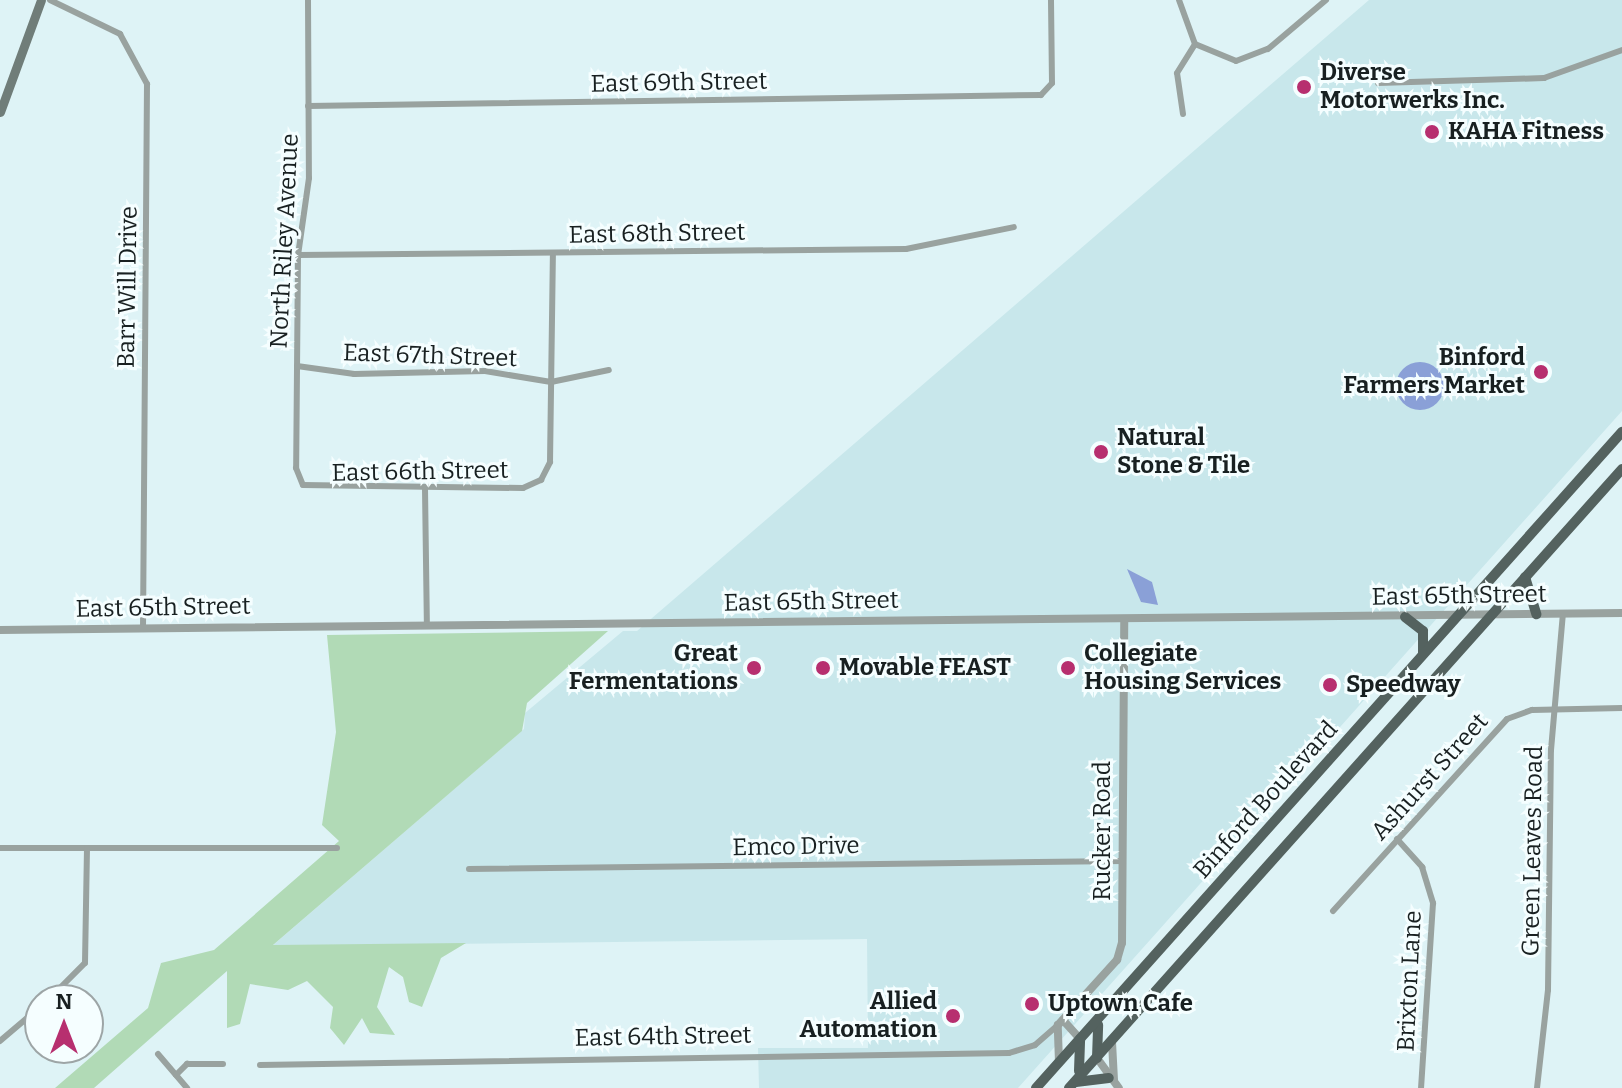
<!DOCTYPE html>
<style>
body{margin:0}
#map{position:relative;width:1622px;height:1088px;overflow:hidden;background:#def3f6;font-family:Bitter,serif}
div>[style]{position:absolute}
.built>*{inset:0;background:#c8e7eb}
.green>*{inset:0;background:#b1dab6}
.water>*{inset:0;background:#8aa0d7}
.round{border-radius:50%}
.minor>*{height:6px;margin:-3px;padding:0 3px;transform-origin:3px;border-radius:3px;background:#99a29f}
.tertiary>*{height:8px;margin:-4px;padding:0 4px;transform-origin:4px;border-radius:4px;background:#99a29f}
.secondary>*{height:9px;margin:-4.5px;padding:0 4.5px;transform-origin:4.5px;border-radius:4.5px;background:#707d79}
.primary>*{height:10px;margin:-5px;padding:0 5px;transform-origin:5px;border-radius:5px;background:#54625f}
.dots>*{width:22px;height:22px;translate:-50% -50%;box-sizing:border-box;border:4px solid #f5feff;border-radius:50%}
span{translate:-50% -50%;white-space:nowrap;text-align:center;line-height:1.15;-webkit-text-stroke:6px #f5feff;paint-order:stroke}
.poi-label{font-size:24px;color:#182021;font-weight:700}
.left{translate:0 -50%;text-align:left}
.right{translate:-100% -50%;text-align:right}
.street-label{font-size:24px;color:#182021}
.north{position:absolute;left:24px;top:984px;width:80px;height:80px;box-sizing:border-box;background:#f5feff;border:2px solid #9da5a6;border-radius:50%;rotate:0deg;font-size:22px;font-weight:700;line-height:32px;text-align:center;color:#182021}
.north::after{content:'';display:block;margin:auto;width:28px;height:36px;background:#b72f6f;clip-path:polygon(50% 0,100% 100%,50% 72%,0 100%)}
</style>
<div id="map">
<div class="built">
<i style="clip-path:polygon(1369px 0,1622px 0,1622px 411px,1018px 1088px,759px 1088px,758px 1048px,868px 1048px,867px 939px,272px 946px,524px 729px,525px 713px,623px 631px,637px 631px)"></i>
</div>
<div class="green">
<i style="clip-path:polygon(608px 631px,527px 703px,522px 731px,273px 945px,466px 943px,441px 958px,422px 1007px,409px 1002px,403px 977px,389px 967px,377px 1007px,395px 1035px,370px 1033px,362px 1018px,344px 1045px,330px 1028px,333px 1007px,307px 981px,288px 990px,250px 984px,240px 1024px,227px 1028px,227px 971px,94px 1088px,55px 1088px,148px 1008px,161px 963px,214px 950px,339px 841px,322px 825px,336px 732px,327px 635px)"></i>
</div>
<div class="water">
<i class="round" style="left:1396px;top:362px;width:48px;height:48px"></i>
<i style="clip-path:polygon(1127px 569px,1152px 582px,1158px 605px,1141px 602px)"></i>
</div>
<div class="minor">
<i style="left:50px;top:0;width:78px;rotate:25.9deg"></i>
<i style="left:120px;top:34px;width:57px;rotate:61.6deg"></i>
<i style="left:147px;top:84px;width:544px;rotate:90.42deg"></i>
<i style="left:308px;top:0;width:178px;rotate:89.7deg"></i>
<i style="left:309px;top:178px;width:78px;rotate:98.1deg"></i>
<i style="left:298px;top:255px;width:213px;rotate:90.5deg"></i>
<i style="left:296px;top:468px;width:18px;rotate:68deg"></i>
<i style="left:303px;top:485px;width:220px;rotate:0.8deg"></i>
<i style="left:523px;top:488px;width:20px;rotate:-24deg"></i>
<i style="left:541px;top:480px;width:20px;rotate:-63deg"></i>
<i style="left:550px;top:462px;width:209px;rotate:-89.2deg"></i>
<i style="left:1179px;top:0;width:47px;rotate:70deg"></i>
<i style="left:1195px;top:44px;width:44px;rotate:22.5deg"></i>
<i style="left:1236px;top:61px;width:34px;rotate:-21deg"></i>
<i style="left:1268px;top:49px;width:76px;rotate:-40.2deg"></i>
<i style="left:1378px;top:83px;width:166px;rotate:-1.7deg"></i>
<i style="left:1544px;top:78px;width:83px;rotate:-19.7deg"></i>
<i style="left:308px;top:106px;width:733px;rotate:-0.86deg"></i>
<i style="left:1041px;top:95px;width:16px;rotate:-47deg"></i>
<i style="left:1052px;top:83px;width:83px;rotate:-90.7deg"></i>
<i style="left:1183px;top:114px;width:41px;rotate:-98.3deg"></i>
<i style="left:1177px;top:73px;width:34px;rotate:-58deg"></i>
<i style="left:298px;top:255px;width:608px;rotate:-0.57deg"></i>
<i style="left:906px;top:249px;width:110px;rotate:-11.5deg"></i>
<i style="left:297px;top:366px;width:58px;rotate:8deg"></i>
<i style="left:354px;top:374px;width:131px;rotate:-1.3deg"></i>
<i style="left:485px;top:371px;width:67px;rotate:9.5deg"></i>
<i style="left:551px;top:382px;width:59px;rotate:-11.7deg"></i>
<i style="left:425px;top:489px;width:137px;rotate:89.2deg"></i>
<i style="left:1397px;top:839px;width:38px;rotate:48deg"></i>
<i style="left:1422px;top:867px;width:38px;rotate:73deg"></i>
<i style="left:1433px;top:903px;width:185px;rotate:93.7deg"></i>
<i style="left:0;top:848px;width:337px"></i>
<i style="left:469px;top:869px;width:654px;rotate:-0.7deg"></i>
<i style="left:1333px;top:911px;width:259px;rotate:-47.8deg"></i>
<i style="left:1507px;top:719px;width:27px;rotate:-20deg"></i>
<i style="left:1532px;top:710px;width:90px;rotate:-1.3deg"></i>
<i style="left:48px;top:1000px;width:52px;rotate:-45deg"></i>
<i style="left:85px;top:963px;width:115px;rotate:-89deg"></i>
<i style="left:0;top:1041px;width:52px;rotate:-40.4deg"></i>
<i style="left:158px;top:1054px;width:45px;rotate:49.5deg"></i>
<i style="left:260px;top:1065px;width:749px;rotate:-0.92deg"></i>
<i style="left:1009px;top:1053px;width:27px;rotate:-17deg"></i>
<i style="left:1035px;top:1045px;width:30px;rotate:-41deg"></i>
<i style="left:176px;top:1075px;width:16px;rotate:-45deg"></i>
<i style="left:187px;top:1064px;width:36px"></i>
<i style="left:1537px;top:1088px;width:99px;rotate:-83.6deg"></i>
<i style="left:1548px;top:990px;width:240px;rotate:-89.3deg"></i>
<i style="left:1551px;top:750px;width:137px;rotate:-85deg"></i>
</div>
<div class="tertiary">
<i style="left:0;top:630px;width:1622px;rotate:-0.6deg"></i>
<i style="left:1063px;top:1020px;width:25px;rotate:48deg"></i>
<i style="left:1112px;top:1042px;width:38px;rotate:87deg"></i>
<i style="left:1097px;top:1058px;width:37px;rotate:54deg"></i>
<i style="left:1059px;top:1062px;width:37px;rotate:-92deg"></i>
<i style="left:1058px;top:1025px;width:88px;rotate:-47.8deg"></i>
<i style="left:1117px;top:960px;width:18px;rotate:-74deg"></i>
<i style="left:1122px;top:943px;width:324px;rotate:-89.6deg"></i>
</div>
<div class="secondary">
<i style="left:0;top:112px;width:119px;rotate:-69.9deg"></i>
</div>
<div class="primary">
<i style="left:1525px;top:577px;width:39px;rotate:73deg"></i>
<i style="left:1405px;top:617px;width:23px;rotate:38deg"></i>
<i style="left:1423px;top:631px;width:22px;rotate:90deg"></i>
<i style="left:1097px;top:1058px;width:33px;rotate:-88deg"></i>
<i style="left:1079px;top:1071px;width:32px;rotate:-88deg"></i>
<i style="left:1076px;top:1082px;width:33px;rotate:-7deg"></i>
<i style="left:1036px;top:1088px;width:880px;rotate:-48.23deg"></i>
<i style="left:1069px;top:1088px;width:830px;rotate:-48.22deg"></i>
</div>
<div class="dots">
<i style="left:1304px;top:87px;background:#b72f6f"></i>
<i style="left:1432px;top:132px;background:#b72f6f"></i>
<i style="left:1541px;top:372px;background:#b72f6f"></i>
<i style="left:1101px;top:452px;background:#b72f6f"></i>
<i style="left:754px;top:668px;background:#b72f6f"></i>
<i style="left:823px;top:668px;background:#b72f6f"></i>
<i style="left:1068px;top:668px;background:#b72f6f"></i>
<i style="left:1330px;top:685px;background:#b72f6f"></i>
<i style="left:1032px;top:1004px;background:#b72f6f"></i>
<i style="left:953px;top:1016px;background:#b72f6f"></i>
</div>
<div class="poi-label">
<span class="left" style="left:1320px;top:87px">Diverse<br>Motorwerks Inc.</span>
<span class="left" style="left:1448px;top:132px">KAHA Fitness</span>
<span class="right" style="left:1525px;top:372px">Binford<br>Farmers Market</span>
<span class="left" style="left:1117px;top:452px">Natural<br>Stone &amp; Tile</span>
<span class="right" style="left:738px;top:668px">Great<br>Fermentations</span>
<span class="left" style="left:1084px;top:668px">Collegiate<br>Housing Services</span>
<span class="left" style="left:839px;top:668px">Movable FEAST</span>
<span class="left" style="left:1346px;top:685px">Speedway</span>
<span class="right" style="left:937px;top:1016px">Allied<br>Automation</span>
<span class="left" style="left:1048px;top:1004px">Uptown Cafe</span>
</div>
<div class="street-label">
<span style="left:679px;top:83px;rotate:-1deg">East 69th Street</span>
<span style="left:657px;top:234px;rotate:-1deg">East 68th Street</span>
<span style="left:285px;top:241px;rotate:-87deg">North Riley Avenue</span>
<span style="left:128px;top:287px;rotate:-89deg">Barr Will Drive</span>
<span style="left:430px;top:356px;rotate:2deg">East 67th Street</span>
<span style="left:420px;top:472px;rotate:-1deg">East 66th Street</span>
<span style="left:1459px;top:596px;rotate:-1deg">East 65th Street</span>
<span style="left:811px;top:602px;rotate:-1deg">East 65th Street</span>
<span style="left:163px;top:608px;rotate:-1deg">East 65th Street</span>
<span style="left:1430px;top:777px;rotate:-48deg">Ashurst Street</span>
<span style="left:1266px;top:800px;rotate:-48deg">Binford Boulevard</span>
<span style="left:1103px;top:831px;rotate:-90deg">Rucker Road</span>
<span style="left:796px;top:847px;rotate:-1deg">Emco Drive</span>
<span style="left:1533px;top:851px;rotate:-89deg">Green Leaves Road</span>
<span style="left:1410px;top:981px;rotate:-87deg">Brixton Lane</span>
<span style="left:663px;top:1037px;rotate:-1deg">East 64th Street</span>
</div>
<div class="north">N</div>
</div>
